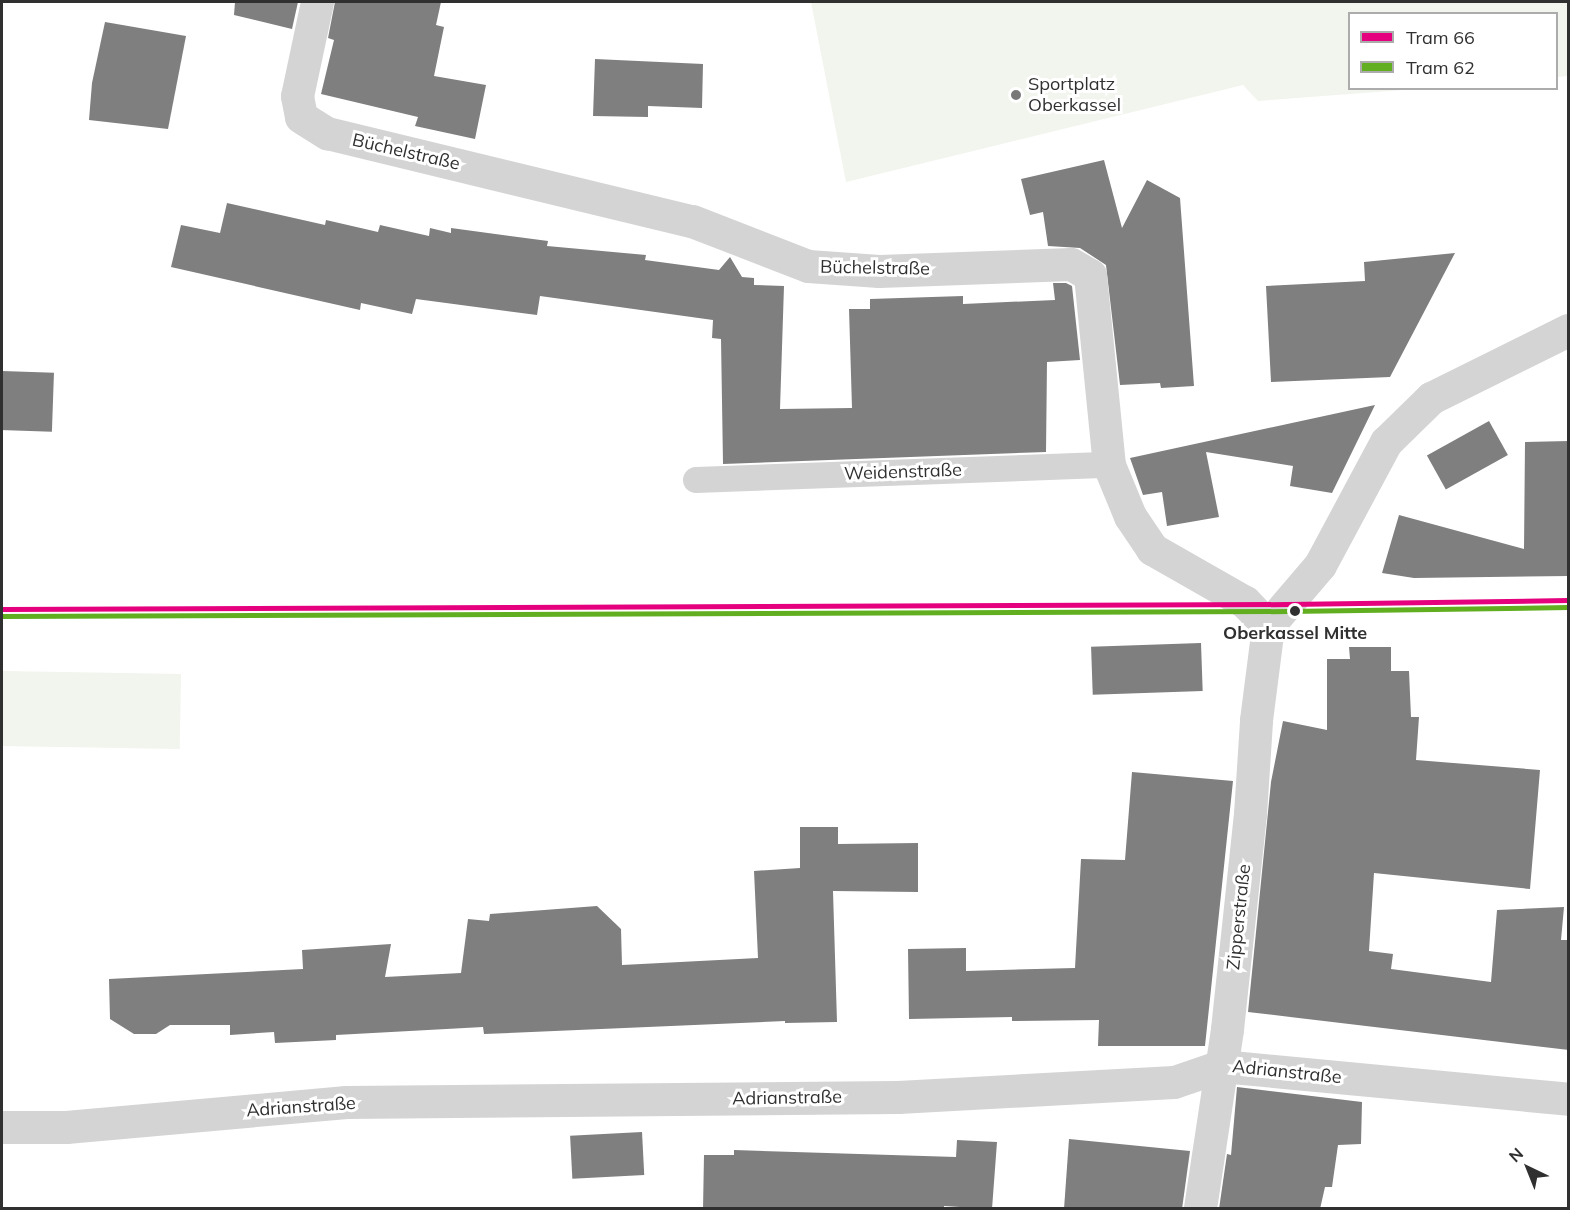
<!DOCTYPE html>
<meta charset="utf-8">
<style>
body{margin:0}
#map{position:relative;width:1570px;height:1210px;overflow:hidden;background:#fff;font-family:Mulish,sans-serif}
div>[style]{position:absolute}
.green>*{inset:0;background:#f1f5ed;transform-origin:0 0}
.building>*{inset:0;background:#7f7f7f;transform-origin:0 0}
.service>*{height:26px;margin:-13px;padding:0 13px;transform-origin:13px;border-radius:13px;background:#d4d4d4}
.minor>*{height:33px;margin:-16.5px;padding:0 16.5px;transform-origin:16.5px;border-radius:16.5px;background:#d4d4d4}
.tram-1>*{height:4.5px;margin:-2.25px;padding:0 2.25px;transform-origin:2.25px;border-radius:2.25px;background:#e5007d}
.tram-2>*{height:4.5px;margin:-2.25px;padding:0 2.25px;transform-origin:2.25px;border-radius:2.25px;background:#61af20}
.dots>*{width:16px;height:16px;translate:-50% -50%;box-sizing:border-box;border:3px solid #fff;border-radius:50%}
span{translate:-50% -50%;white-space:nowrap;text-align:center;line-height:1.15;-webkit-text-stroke:6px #fff;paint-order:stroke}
.poi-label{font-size:18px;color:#303030}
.left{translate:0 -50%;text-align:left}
.street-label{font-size:18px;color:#303030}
.stop-label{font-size:18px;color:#303030;font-weight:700}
.frame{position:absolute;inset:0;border:3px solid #303030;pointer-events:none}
.legend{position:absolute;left:1348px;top:12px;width:210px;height:78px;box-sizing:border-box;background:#fff;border:2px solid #acacac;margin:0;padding:8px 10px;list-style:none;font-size:18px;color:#303030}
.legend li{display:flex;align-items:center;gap:12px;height:30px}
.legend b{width:30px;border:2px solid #acacac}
.north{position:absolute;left:1498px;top:1138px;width:60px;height:60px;-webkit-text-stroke:4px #fff;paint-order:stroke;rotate:317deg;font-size:16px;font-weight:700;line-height:24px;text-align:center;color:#303030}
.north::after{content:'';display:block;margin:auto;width:21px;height:27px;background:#303030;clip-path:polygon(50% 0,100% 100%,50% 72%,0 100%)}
</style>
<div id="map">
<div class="green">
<i style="clip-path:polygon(811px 2px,1568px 2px,1568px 76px,1557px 77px,1556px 14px,1350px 14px,1350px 88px,1416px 89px,1258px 101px,1243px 85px,846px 182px)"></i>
<i style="left:2px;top:671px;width:179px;height:75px;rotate:1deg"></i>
</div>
<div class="building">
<i style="clip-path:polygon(235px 2px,298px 2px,292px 29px,234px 15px)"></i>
<i style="clip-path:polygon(335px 2px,441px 2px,436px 25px,444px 27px,434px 76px,486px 85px,475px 139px,415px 126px,418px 117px,321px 94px,334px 40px,328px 38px)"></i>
<i style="clip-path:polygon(105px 22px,186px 36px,168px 129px,89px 120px,92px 83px)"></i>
<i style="clip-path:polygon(595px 59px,703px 64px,702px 108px,648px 106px,648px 117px,593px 116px)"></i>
<i style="clip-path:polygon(1104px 160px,1122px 228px,1147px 180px,1180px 198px,1194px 386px,1161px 388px,1160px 383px,1120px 385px,1106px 265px,1080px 248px,1048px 246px,1043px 212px,1030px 215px,1021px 179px)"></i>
<i style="clip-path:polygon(227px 203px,325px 225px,326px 220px,378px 232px,380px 225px,429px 236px,430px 228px,451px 233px,451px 228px,548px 241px,547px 246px,646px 255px,645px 260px,719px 270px,730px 257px,742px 277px,754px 278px,754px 285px,784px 286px,780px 409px,852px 408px,849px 309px,870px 309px,870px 299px,963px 296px,963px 304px,1055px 300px,1053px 283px,1066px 283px,1072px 286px,1080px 360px,1047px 362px,1046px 452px,723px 464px,721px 339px,712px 338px,713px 320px,540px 296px,537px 315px,416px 299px,412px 314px,361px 303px,360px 310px,171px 267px,181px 225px,220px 233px)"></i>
<i style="clip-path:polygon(1455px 253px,1390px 377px,1271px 382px,1266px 286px,1365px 281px,1364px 262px)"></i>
<i style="left:2px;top:371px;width:52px;height:59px;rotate:2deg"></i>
<i style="clip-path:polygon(1375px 405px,1332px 493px,1290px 486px,1293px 466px,1206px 452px,1219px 517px,1167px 526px,1162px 492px,1143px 495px,1130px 458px)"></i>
<i style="left:1489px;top:421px;width:39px;height:71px;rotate:61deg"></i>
<i style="clip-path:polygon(1569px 441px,1569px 576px,1414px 578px,1382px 573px,1399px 515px,1524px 549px,1525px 442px)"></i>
<i style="left:1201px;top:643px;width:48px;height:110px;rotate:88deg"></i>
<i style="clip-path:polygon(1349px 647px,1391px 647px,1391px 671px,1409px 671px,1411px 717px,1419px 717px,1416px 760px,1540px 770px,1530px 889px,1374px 873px,1369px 951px,1393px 954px,1391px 969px,1491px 982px,1497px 910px,1564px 907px,1561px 940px,1569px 940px,1569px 1050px,1248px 1012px,1271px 782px,1283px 721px,1327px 730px,1327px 659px,1350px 659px)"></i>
<i style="clip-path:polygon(1132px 772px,1233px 781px,1205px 1046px,1098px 1046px,1099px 1020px,1012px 1021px,1012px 1017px,909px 1019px,908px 949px,966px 948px,966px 971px,1075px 968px,1081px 859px,1125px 860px)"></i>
<i style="clip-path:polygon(800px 827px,838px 827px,838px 844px,918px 843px,918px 892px,833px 891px,837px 1022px,785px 1023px,785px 1021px,484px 1034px,483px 1027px,336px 1035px,336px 1040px,275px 1043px,274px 1032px,230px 1035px,230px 1025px,170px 1025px,156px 1034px,134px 1034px,110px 1019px,109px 979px,303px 969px,302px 950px,391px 944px,385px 977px,461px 973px,468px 919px,489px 921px,490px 914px,597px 906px,621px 929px,622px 965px,758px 958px,754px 871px,800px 868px)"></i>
<i style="clip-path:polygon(1237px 1087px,1362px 1102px,1361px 1144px,1338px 1145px,1332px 1187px,1325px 1187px,1320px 1209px,1219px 1209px,1227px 1154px,1231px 1155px)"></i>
<i style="left:642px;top:1132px;width:43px;height:72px;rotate:87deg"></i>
<i style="clip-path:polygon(1069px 1139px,1190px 1151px,1182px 1209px,1064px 1209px)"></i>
<i style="clip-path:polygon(957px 1140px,997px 1142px,992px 1209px,944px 1206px,944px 1209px,703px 1209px,704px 1155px,734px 1155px,734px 1150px,956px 1157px)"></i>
</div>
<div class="service">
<i style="left:696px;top:480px;width:413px;rotate:-2.1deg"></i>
</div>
<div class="minor">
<i style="left:317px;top:2px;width:96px;rotate:102deg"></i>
<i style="left:297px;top:96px;width:21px;rotate:79deg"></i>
<i style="left:301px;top:117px;width:31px;rotate:32deg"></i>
<i style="left:327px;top:133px;width:375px;rotate:13.6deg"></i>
<i style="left:692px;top:221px;width:124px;rotate:21.2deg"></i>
<i style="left:808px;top:266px;width:71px;rotate:4deg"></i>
<i style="left:879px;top:271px;width:192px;rotate:-2.1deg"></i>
<i style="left:1071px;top:264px;width:22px;rotate:30deg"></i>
<i style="left:1090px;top:275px;width:191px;rotate:84.3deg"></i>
<i style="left:1109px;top:465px;width:55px;rotate:67.6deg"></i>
<i style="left:1130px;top:516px;width:40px;rotate:56deg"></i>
<i style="left:1152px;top:549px;width:107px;rotate:29.7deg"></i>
<i style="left:1245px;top:602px;width:33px;rotate:46deg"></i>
<i style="left:1268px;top:626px;width:80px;rotate:-49.6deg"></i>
<i style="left:1320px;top:565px;width:140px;rotate:-61.8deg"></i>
<i style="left:1386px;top:442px;width:63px;rotate:-44.4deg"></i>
<i style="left:1431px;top:398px;width:153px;rotate:-26.4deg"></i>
<i style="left:2px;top:1127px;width:64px"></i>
<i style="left:66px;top:1127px;width:281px;rotate:-5.1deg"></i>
<i style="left:346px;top:1102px;width:552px;rotate:-0.52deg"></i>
<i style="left:898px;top:1097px;width:276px;rotate:-3.1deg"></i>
<i style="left:1174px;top:1082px;width:50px;rotate:-18.8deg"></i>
<i style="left:1221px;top:1066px;width:349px;rotate:5.4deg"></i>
<i style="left:1200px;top:1208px;width:181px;rotate:-81.4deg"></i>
<i style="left:1227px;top:1029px;width:216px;rotate:-83.9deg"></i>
<i style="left:1250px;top:814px;width:94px;rotate:-86.3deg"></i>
<i style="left:1256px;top:720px;width:95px;rotate:-82.7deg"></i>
</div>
<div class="tram-1">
<i style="left:2px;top:609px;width:1285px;rotate:-0.22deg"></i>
<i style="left:1287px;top:604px;width:281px;rotate:-0.8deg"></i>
</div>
<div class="tram-2">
<i style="left:2px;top:616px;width:1285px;rotate:-0.22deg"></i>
<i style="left:1287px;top:611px;width:281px;rotate:-0.8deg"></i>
</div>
<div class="dots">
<i style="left:1016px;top:95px;background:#787878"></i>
<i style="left:1295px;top:611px;background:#303030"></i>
</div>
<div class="poi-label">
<span class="left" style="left:1028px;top:95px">Sportplatz<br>Oberkassel</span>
</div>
<div class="street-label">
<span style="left:406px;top:152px;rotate:13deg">Büchelstraße</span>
<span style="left:875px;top:268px;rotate:1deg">Büchelstraße</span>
<span style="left:903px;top:472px;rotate:-2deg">Weidenstraße</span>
<span style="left:1239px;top:917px;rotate:-84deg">Zipperstraße</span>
<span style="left:1287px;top:1072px;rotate:6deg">Adrianstraße</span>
<span style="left:787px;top:1098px;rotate:-1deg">Adrianstraße</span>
<span style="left:301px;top:1107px;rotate:-4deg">Adrianstraße</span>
</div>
<div class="stop-label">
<span style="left:1295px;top:633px">Oberkassel Mitte</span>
</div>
<div class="frame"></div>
<ul class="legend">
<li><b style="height:8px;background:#e5007d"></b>Tram 66</li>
<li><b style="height:8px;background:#61af20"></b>Tram 62</li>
</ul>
<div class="north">N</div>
</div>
